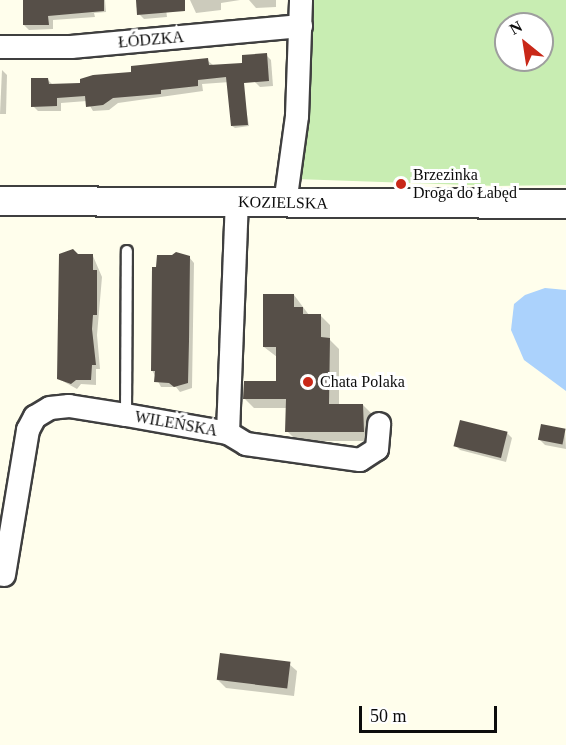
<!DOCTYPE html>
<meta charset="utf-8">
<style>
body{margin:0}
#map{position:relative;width:566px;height:745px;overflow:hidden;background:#fffeec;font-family:Georgia,serif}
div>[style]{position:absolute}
.green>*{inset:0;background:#c8edb2}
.water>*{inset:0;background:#abd2fc}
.shadow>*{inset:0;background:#0003}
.building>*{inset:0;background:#564f48;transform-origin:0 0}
.roads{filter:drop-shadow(2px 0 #3f3f3f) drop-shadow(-2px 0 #3f3f3f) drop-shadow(0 2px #3f3f3f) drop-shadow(0 -2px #3f3f3f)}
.service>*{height:10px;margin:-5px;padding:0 5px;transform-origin:5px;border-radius:5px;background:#fff}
.minor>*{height:22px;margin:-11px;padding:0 11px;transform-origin:11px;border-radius:11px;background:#fff}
.tertiary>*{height:28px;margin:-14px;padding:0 14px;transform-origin:14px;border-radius:14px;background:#fff}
.dots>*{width:16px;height:16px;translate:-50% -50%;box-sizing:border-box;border:3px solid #fff;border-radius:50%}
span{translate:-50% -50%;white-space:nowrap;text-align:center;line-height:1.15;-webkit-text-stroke:6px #fff;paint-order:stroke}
.street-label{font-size:16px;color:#0c0c0c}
.poi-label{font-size:16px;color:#0c0c0c}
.left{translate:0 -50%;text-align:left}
.north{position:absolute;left:494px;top:12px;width:60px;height:60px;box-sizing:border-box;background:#fff;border:2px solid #9e9e9e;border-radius:50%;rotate:330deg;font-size:16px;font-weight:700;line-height:24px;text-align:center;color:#0c0c0c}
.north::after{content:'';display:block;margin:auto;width:21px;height:27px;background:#c92818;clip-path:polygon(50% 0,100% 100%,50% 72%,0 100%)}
.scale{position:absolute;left:359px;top:706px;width:138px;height:27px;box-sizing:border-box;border:3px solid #0c0c0c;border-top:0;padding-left:8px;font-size:18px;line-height:21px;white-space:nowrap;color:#0c0c0c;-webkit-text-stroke:4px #fff;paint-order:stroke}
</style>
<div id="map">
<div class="green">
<i style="clip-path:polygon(evenodd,307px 0,566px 0,566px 185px,498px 186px,295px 179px,307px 0,506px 24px,542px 24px,542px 60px,506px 60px,506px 24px)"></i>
</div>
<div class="water">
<i style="clip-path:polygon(545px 288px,566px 290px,566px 391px,524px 360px,511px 330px,514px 304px,525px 295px)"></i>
</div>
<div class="shadow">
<i style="clip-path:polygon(24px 0,105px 0,106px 12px,94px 13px,95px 17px,53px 20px,53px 29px,29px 30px,24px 25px)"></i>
<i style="clip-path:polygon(138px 0,165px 0,167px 17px,144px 19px,139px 14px)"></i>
<i style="clip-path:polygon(190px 0,240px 0,221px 3px,221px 10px,196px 13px)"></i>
<i style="clip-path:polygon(249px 0,276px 0,276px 7px,256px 8px)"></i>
<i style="clip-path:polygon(266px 55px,271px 60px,273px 86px,260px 87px,255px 82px)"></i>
<i style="clip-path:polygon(207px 60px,213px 65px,224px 65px,230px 82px,202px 84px,203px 91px,118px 103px,109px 110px,93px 111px,87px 101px,61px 103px,61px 111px,38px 111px,33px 106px,48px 80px,53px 85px,82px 84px)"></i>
<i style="clip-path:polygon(2px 70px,7px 75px,6px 114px,0 114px)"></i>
<i style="clip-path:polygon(246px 109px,249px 126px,235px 128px,232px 126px)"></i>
<i style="clip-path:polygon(77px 256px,93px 256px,102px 277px,97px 335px,100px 369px,96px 369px,96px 385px,81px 384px,77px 389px,59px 379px)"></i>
<i style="clip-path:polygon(189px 257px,194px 263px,192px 388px,180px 392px,176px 387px,161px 387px,152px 370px)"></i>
<i style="clip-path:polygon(294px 295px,309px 315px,320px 315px,330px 325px,330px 340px,339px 349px,339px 405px,363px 405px,373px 415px,373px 441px,297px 441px,287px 431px,287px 408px,254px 408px,244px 398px,277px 383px,277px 357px,264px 347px)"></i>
<i style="clip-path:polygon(565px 430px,566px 449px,545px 445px,540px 440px)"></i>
<i style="clip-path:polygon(507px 433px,512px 438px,506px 462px,460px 450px,455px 445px)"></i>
<i style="clip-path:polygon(289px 664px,297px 671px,294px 696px,226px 688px,218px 680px)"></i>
</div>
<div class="building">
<i style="clip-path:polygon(23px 0,104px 0,104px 11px,48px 16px,49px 25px,23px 25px)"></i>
<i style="clip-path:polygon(136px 0,185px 0,185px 11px,137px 15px)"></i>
<i style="clip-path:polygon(267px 53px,269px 81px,244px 83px,248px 125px,231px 126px,226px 77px,198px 80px,198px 86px,161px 90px,161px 94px,113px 98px,103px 105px,86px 107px,85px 96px,57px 98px,57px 106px,31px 107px,31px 78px,48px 78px,49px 84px,80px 83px,80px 79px,93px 75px,131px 72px,131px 66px,208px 58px,209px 65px,242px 63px,242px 55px)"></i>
<i style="clip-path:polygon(73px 249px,78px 254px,93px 254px,93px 270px,97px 270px,97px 315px,93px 315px,92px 329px,96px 365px,92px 365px,91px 380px,76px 380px,71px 384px,57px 379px,59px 254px)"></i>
<i style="clip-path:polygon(176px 252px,190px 256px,189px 341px,188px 383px,174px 387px,169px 383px,154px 382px,155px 371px,151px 371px,152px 267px,156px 267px,157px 255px,172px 255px)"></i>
<i style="clip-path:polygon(263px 294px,294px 294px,294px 307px,303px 307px,303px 314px,321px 314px,321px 337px,330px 338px,329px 404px,363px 404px,364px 432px,285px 432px,286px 399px,243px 399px,244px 381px,276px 381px,276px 347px,263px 347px)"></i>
<i style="left:460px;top:420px;width:49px;height:27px;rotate:14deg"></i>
<i style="left:541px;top:424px;width:25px;height:16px;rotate:11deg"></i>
<i style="left:220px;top:653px;width:71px;height:27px;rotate:7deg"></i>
</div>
<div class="roads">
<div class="service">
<i style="left:126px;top:415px;width:164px;rotate:-89.7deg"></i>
</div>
<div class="minor">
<i style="left:0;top:47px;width:71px"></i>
<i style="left:71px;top:47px;width:231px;rotate:-5.2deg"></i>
<i style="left:285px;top:204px;width:89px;rotate:-82.2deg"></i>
<i style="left:297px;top:116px;width:116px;rotate:-88deg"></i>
<i style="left:228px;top:433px;width:230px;rotate:-87.8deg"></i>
<i style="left:4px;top:575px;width:147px;rotate:-80.6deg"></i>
<i style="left:28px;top:430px;width:15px;rotate:-62deg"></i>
<i style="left:35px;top:417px;width:17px;rotate:-31deg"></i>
<i style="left:50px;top:408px;width:19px;rotate:-6deg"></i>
<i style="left:69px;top:406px;width:58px;rotate:9deg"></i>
<i style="left:126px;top:415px;width:104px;rotate:10deg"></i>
<i style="left:228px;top:433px;width:21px;rotate:31deg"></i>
<i style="left:246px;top:444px;width:115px;rotate:8deg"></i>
<i style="left:360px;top:460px;width:20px;rotate:-33deg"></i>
<i style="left:377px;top:449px;width:25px;rotate:-85deg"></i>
</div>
<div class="tertiary">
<i style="left:0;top:201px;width:566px;rotate:0.3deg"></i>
</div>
</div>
<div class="dots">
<i style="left:401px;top:184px;background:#c92818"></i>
<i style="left:308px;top:382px;background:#c92818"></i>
</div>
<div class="street-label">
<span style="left:151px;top:40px;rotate:-5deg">ŁÓDZKA</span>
<span style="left:283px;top:203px;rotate:1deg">KOZIELSKA</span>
<span style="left:176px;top:424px;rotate:10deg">WILEŃSKA</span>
</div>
<div class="poi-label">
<span class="left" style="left:413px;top:184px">Brzezinka<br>Droga do Łabęd</span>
<span class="left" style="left:320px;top:382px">Chata Polaka</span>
</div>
<div class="north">N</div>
<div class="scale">50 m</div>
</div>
